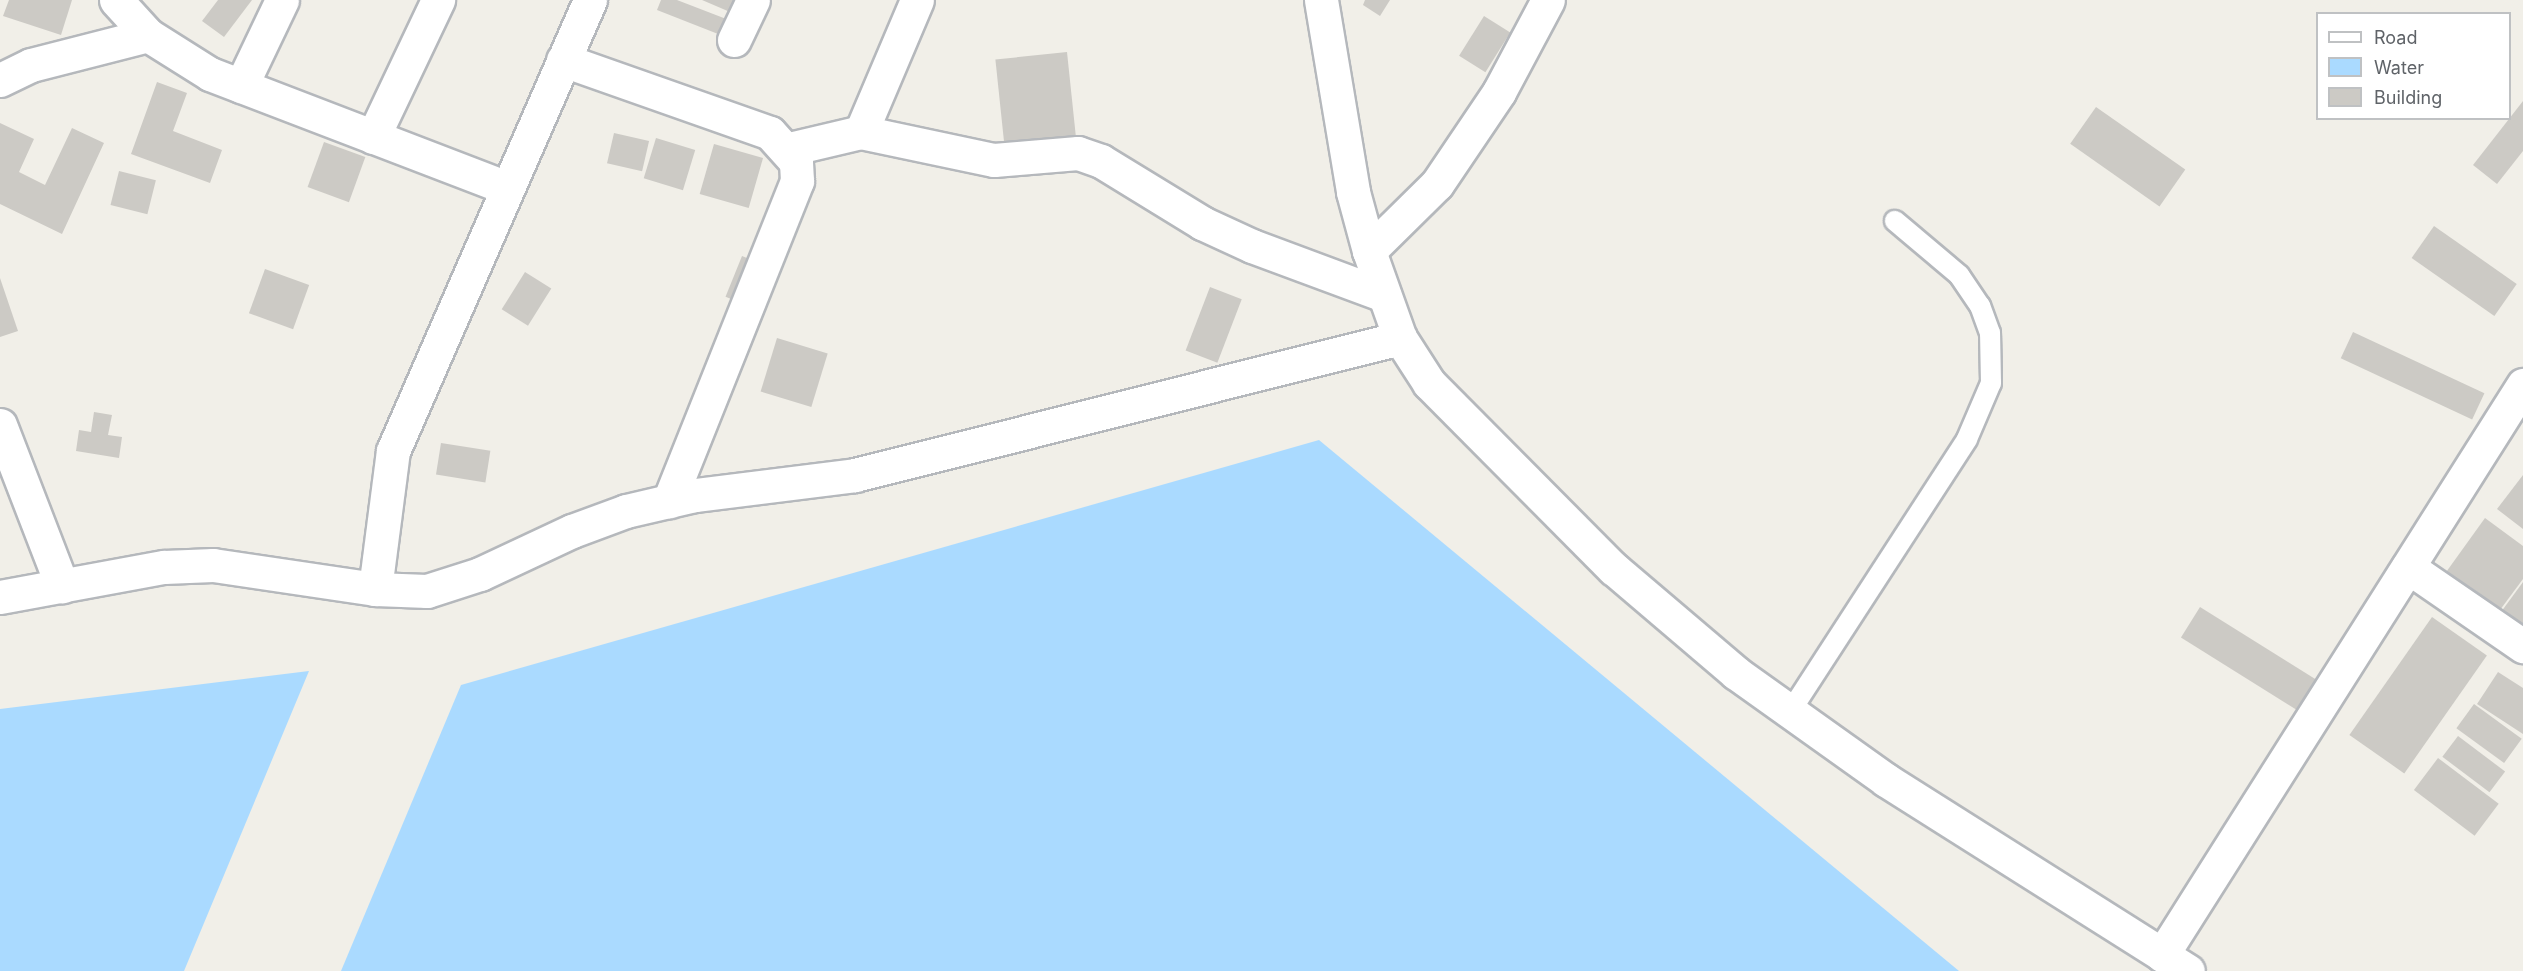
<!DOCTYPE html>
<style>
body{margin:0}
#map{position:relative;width:2523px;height:971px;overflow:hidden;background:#f1efe8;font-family:Inter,sans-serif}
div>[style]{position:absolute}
.water>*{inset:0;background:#aadaff}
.building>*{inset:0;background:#cccac5;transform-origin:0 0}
.roads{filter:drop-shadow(2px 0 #b5b8bc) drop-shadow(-2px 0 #b5b8bc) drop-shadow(0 2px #b5b8bc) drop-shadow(0 -2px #b5b8bc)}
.lane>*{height:20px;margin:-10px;padding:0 10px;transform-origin:10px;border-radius:10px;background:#fff}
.street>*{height:33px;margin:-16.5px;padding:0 16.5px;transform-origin:16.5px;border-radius:16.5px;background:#fff}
span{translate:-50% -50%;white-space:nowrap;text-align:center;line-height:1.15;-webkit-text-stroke:6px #fff;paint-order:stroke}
.legend{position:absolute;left:2316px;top:12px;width:195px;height:108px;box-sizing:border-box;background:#fff;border:2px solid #bfc1c3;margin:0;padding:8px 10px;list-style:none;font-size:18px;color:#5f6368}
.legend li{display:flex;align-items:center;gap:12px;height:30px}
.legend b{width:30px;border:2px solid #bfc1c3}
</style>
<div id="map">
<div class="water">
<i style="clip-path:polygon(1319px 440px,1959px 971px,341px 971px,461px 685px)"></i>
<i style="clip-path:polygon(309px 671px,184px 971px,0 971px,0 709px)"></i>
</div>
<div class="building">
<i style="clip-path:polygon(9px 0,72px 0,61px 35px,3px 16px)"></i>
<i style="clip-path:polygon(218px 0,252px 0,224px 37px,202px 21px)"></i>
<i style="clip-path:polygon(661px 0,677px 0,747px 27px,741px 43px,657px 10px)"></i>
<i style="clip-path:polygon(702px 0,742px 0,737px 15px)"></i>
<i style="clip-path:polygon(1365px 0,1390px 0,1380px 16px,1363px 5px)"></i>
<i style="left:1484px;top:16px;width:31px;height:47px;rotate:32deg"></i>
<i style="left:1067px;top:52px;width:100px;height:72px;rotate:84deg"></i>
<i style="clip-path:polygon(157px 82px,187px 93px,173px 131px,222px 150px,210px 183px,131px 154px)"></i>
<i style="clip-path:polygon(2523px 101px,2523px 151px,2497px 184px,2473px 165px)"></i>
<i style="left:2096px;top:107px;width:109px;height:45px;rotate:35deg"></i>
<i style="clip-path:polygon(0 123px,34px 139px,19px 172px,45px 185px,72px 128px,104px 143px,62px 234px,0 204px)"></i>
<i style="left:614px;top:133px;width:36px;height:31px;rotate:13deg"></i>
<i style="left:656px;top:138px;width:41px;height:42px;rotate:17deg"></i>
<i style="left:324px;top:142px;width:44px;height:48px;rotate:20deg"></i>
<i style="left:714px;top:144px;width:51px;height:52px;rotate:16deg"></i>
<i style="left:119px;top:171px;width:38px;height:35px;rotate:14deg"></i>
<i style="left:2434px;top:226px;width:101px;height:39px;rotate:35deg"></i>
<i style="left:742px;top:256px;width:40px;height:44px;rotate:22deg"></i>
<i style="left:265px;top:269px;width:47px;height:47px;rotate:20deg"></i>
<i style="left:525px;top:272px;width:31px;height:44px;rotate:32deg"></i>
<i style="clip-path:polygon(0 278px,18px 331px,0 337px)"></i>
<i style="left:1210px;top:287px;width:34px;height:68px;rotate:21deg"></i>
<i style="left:2353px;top:332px;width:145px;height:29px;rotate:25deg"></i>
<i style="left:777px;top:338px;width:53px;height:56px;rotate:17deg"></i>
<i style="clip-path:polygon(94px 412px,112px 415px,108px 435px,122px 437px,119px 458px,76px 451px,79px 430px,91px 432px)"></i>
<i style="left:441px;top:443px;width:50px;height:32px;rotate:9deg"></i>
<i style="clip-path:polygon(2523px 475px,2523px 529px,2497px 509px)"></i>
<i style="clip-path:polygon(2485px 518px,2523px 546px,2523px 579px,2497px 614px,2444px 575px)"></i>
<i style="clip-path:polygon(2523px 582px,2523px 629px,2501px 612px)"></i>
<i style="left:2200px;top:607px;width:150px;height:36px;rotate:32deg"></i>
<i style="left:2432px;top:617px;width:67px;height:144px;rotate:35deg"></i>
<i style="clip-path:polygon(2498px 672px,2523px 688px,2523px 734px,2477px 704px)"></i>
<i style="left:2474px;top:704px;width:59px;height:30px;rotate:36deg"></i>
<i style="left:2458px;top:736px;width:59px;height:26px;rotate:37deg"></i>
<i style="left:2438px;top:758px;width:76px;height:40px;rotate:37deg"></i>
</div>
<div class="roads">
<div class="lane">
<i style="left:1790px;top:712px;width:325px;rotate:-57deg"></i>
<i style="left:1967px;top:439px;width:61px;rotate:-66.8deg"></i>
<i style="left:1991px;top:383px;width:50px;rotate:-91.1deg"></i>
<i style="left:1990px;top:333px;width:29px;rotate:-110deg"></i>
<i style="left:1980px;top:306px;width:37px;rotate:-124deg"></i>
<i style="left:1959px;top:275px;width:84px;rotate:-139.8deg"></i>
</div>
<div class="street">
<i style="left:116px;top:0;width:47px;rotate:47.6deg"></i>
<i style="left:148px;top:35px;width:73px;rotate:32.2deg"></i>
<i style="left:210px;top:74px;width:318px;rotate:21deg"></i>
<i style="left:1321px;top:0;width:195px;rotate:80.5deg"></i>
<i style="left:1353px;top:192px;width:61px;rotate:74.8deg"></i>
<i style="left:1369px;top:251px;width:92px;rotate:70.4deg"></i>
<i style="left:1400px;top:338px;width:54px;rotate:57.2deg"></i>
<i style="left:1429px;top:383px;width:262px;rotate:45.2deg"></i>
<i style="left:1614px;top:569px;width:160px;rotate:40.4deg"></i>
<i style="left:1736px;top:673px;width:184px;rotate:35.5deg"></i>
<i style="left:1886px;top:780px;width:357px;rotate:32.3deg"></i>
<i style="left:734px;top:40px;width:44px;rotate:-64.6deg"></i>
<i style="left:563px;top:60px;width:219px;rotate:19.4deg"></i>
<i style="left:770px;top:133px;width:39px;rotate:48deg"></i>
<i style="left:796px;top:162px;width:19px;rotate:87deg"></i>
<i style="left:797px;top:181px;width:345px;rotate:111.8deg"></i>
<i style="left:0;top:80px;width:34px;rotate:-26deg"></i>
<i style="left:31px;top:65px;width:121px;rotate:-14.4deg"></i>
<i style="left:241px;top:86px;width:95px;rotate:-64.5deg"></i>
<i style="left:861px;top:132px;width:143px;rotate:-67deg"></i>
<i style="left:373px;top:137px;width:152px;rotate:-64.6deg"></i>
<i style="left:789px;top:149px;width:74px;rotate:-13.3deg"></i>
<i style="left:861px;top:132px;width:136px;rotate:11.9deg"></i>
<i style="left:994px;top:160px;width:84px;rotate:-4.8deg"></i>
<i style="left:1078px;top:153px;width:24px;rotate:19deg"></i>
<i style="left:1101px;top:161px;width:119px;rotate:31.5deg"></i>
<i style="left:1202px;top:223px;width:55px;rotate:24.7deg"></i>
<i style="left:1252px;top:246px;width:141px;rotate:20.4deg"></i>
<i style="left:1369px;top:251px;width:95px;rotate:-44.6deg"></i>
<i style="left:1437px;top:184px;width:111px;rotate:-56deg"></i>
<i style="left:1499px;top:92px;width:104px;rotate:-62deg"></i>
<i style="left:0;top:425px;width:173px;rotate:68.9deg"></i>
<i style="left:2408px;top:567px;width:140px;rotate:34.5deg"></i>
<i style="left:375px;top:589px;width:139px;rotate:-82.6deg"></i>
<i style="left:393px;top:451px;width:492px;rotate:-66.4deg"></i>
<i style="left:0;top:597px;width:167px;rotate:-10.4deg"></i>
<i style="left:164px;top:567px;width:49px;rotate:-2.3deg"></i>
<i style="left:213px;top:565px;width:164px;rotate:8.4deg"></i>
<i style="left:375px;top:589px;width:52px;rotate:2.2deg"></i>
<i style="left:427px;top:591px;width:56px;rotate:-17.8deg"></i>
<i style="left:480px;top:574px;width:102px;rotate:-25.1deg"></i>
<i style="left:572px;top:531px;width:58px;rotate:-20.3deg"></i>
<i style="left:626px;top:511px;width:71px;rotate:-13.1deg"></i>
<i style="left:695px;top:495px;width:161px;rotate:-7.1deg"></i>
<i style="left:855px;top:475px;width:562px;rotate:-14.11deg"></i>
<i style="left:2162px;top:955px;width:675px;rotate:-57.65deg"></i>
</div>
</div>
<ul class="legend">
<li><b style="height:8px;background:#fff"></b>Road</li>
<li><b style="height:16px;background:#aadaff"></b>Water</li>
<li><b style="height:16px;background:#cccac5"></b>Building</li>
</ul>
</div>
